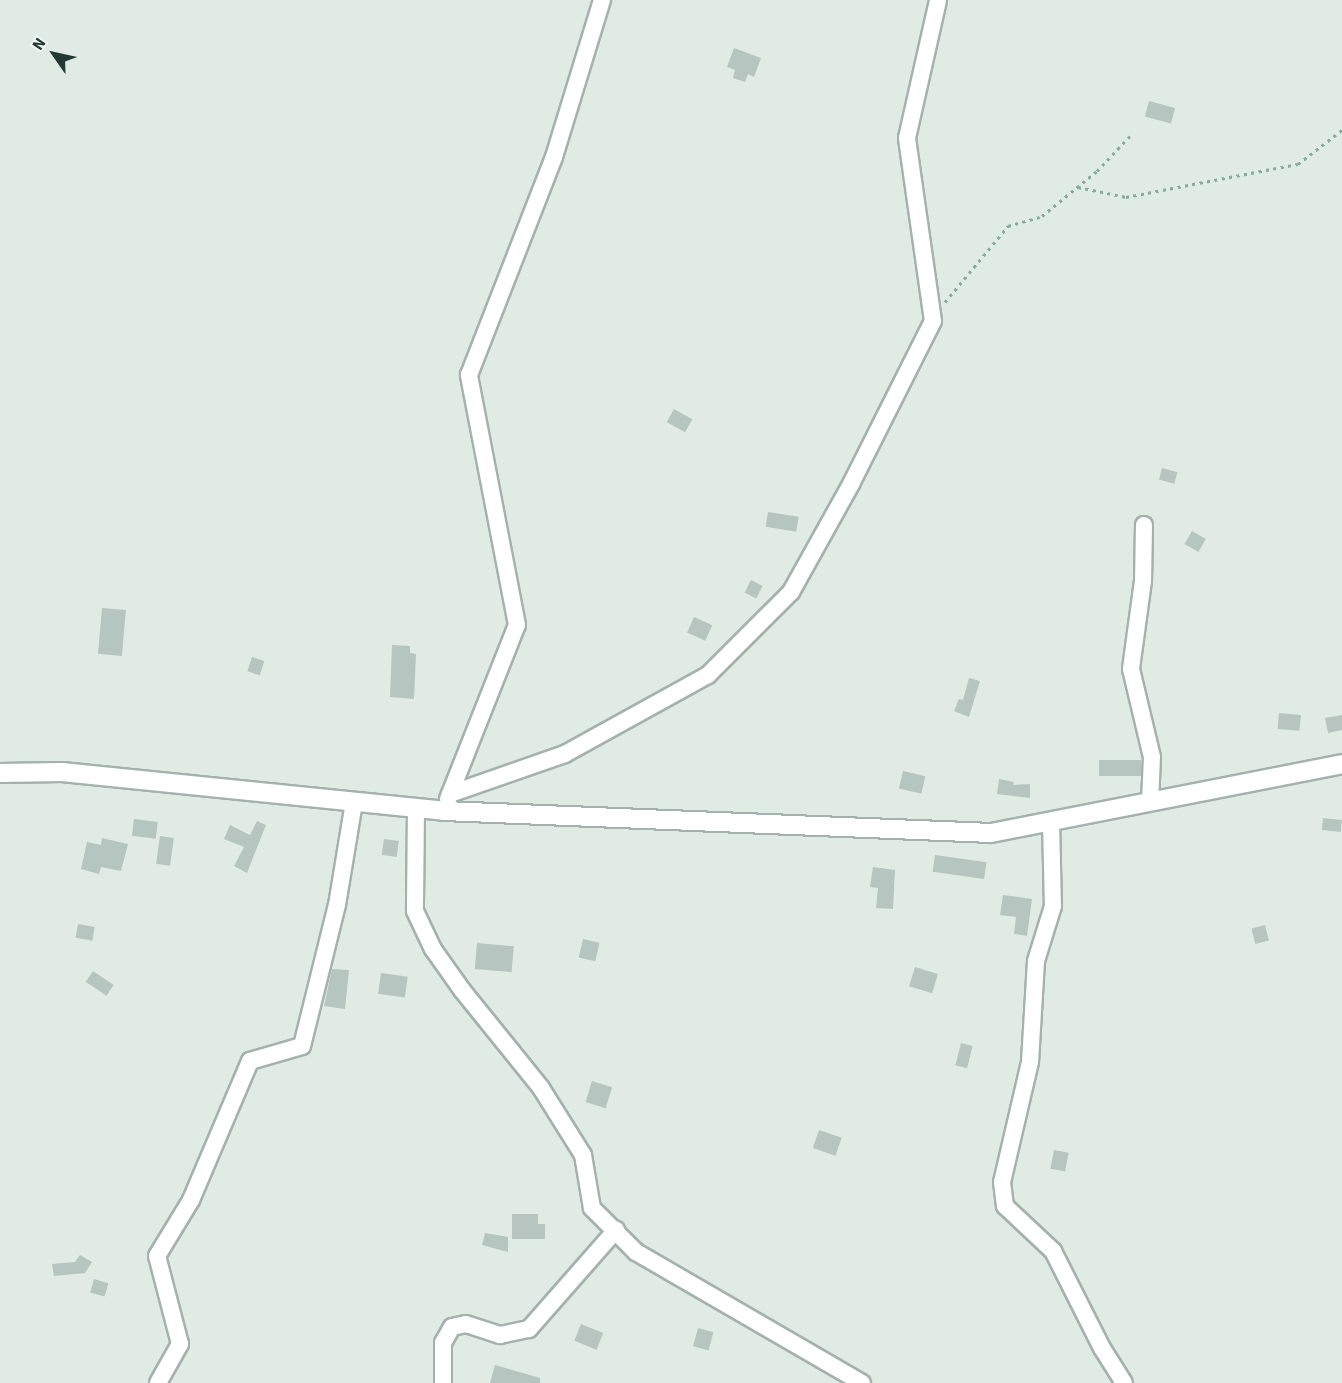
<!DOCTYPE html>
<style>
body{margin:0}
#map{position:relative;width:1342px;height:1383px;overflow:hidden;background:#e1ebe6;font-family:"Source Sans 3",sans-serif}
div>[style]{position:absolute}
.building>*{inset:0;background:#b6c5bf;transform-origin:0 0}
.path>*{height:3px;margin-top:-1.5px;transform-origin:0;background:repeating-linear-gradient(90deg,#83ad9e 0 3px,transparent 0 7.5px)}
.roads{filter:drop-shadow(2px 0 #a4b2ad) drop-shadow(-2px 0 #a4b2ad) drop-shadow(0 2px #a4b2ad) drop-shadow(0 -2px #a4b2ad)}
.minor>*{height:16px;margin:-8px;padding:0 8px;transform-origin:8px;border-radius:8px;background:#fff}
.tertiary>*{height:18px;margin:-9px;padding:0 9px;transform-origin:9px;border-radius:9px;background:#fff}
span{translate:-50% -50%;white-space:nowrap;text-align:center;line-height:1.15;-webkit-text-stroke:6px #f1f7f4;paint-order:stroke}
.north{position:absolute;left:24px;top:24px;width:60px;height:60px;-webkit-text-stroke:4px #f1f7f4;paint-order:stroke;rotate:304deg;font-size:16px;font-weight:700;line-height:24px;text-align:center;color:#223a33}
.north::after{content:'';display:block;margin:auto;width:21px;height:27px;background:#223a33;clip-path:polygon(50% 0,100% 100%,50% 72%,0 100%)}
</style>
<div id="map">
<div class="building">
<i style="clip-path:polygon(734px 48px,761px 58px,754px 77px,748px 74px,745px 82px,733px 78px,735px 70px,727px 67px)"></i>
<i style="left:1149px;top:101px;width:27px;height:16px;rotate:15deg"></i>
<i style="left:674px;top:409px;width:21px;height:15px;rotate:29deg"></i>
<i style="left:1162px;top:468px;width:16px;height:12px;rotate:15deg"></i>
<i style="left:768px;top:512px;width:31px;height:15px;rotate:9deg"></i>
<i style="left:1192px;top:531px;width:16px;height:15px;rotate:30deg"></i>
<i style="left:751px;top:580px;width:13px;height:14px;rotate:27deg"></i>
<i style="left:102px;top:608px;width:24px;height:46px;rotate:5deg"></i>
<i style="left:694px;top:617px;width:20px;height:17px;rotate:24deg"></i>
<i style="clip-path:polygon(392px 645px,410px 646px,410px 653px,416px 654px,414px 699px,390px 697px)"></i>
<i style="left:252px;top:657px;width:13px;height:15px;rotate:18deg"></i>
<i style="clip-path:polygon(969px 678px,980px 681px,969px 717px,954px 711px,959px 699px,963px 700px)"></i>
<i style="left:1279px;top:713px;width:22px;height:16px;rotate:5deg"></i>
<i style="clip-path:polygon(1342px 715px,1342px 730px,1328px 733px,1325px 718px)"></i>
<i style="left:1141px;top:760px;width:16px;height:42px;rotate:90deg"></i>
<i style="left:903px;top:771px;width:23px;height:18px;rotate:13deg"></i>
<i style="clip-path:polygon(999px 779px,1014px 782px,1013px 785px,1030px 784px,1030px 798px,997px 794px)"></i>
<i style="left:1323px;top:818px;width:19px;height:12px;rotate:6deg"></i>
<i style="left:134px;top:819px;width:24px;height:17px;rotate:7deg"></i>
<i style="clip-path:polygon(257px 821px,266px 825px,247px 873px,234px 866px,244px 847px,224px 839px,230px 825px,250px 835px)"></i>
<i style="left:160px;top:836px;width:14px;height:28px;rotate:8deg"></i>
<i style="clip-path:polygon(102px 838px,128px 844px,121px 871px,101px 867px,99px 874px,81px 869px,87px 842px,101px 845px)"></i>
<i style="left:384px;top:839px;width:15px;height:16px;rotate:8deg"></i>
<i style="left:935px;top:855px;width:52px;height:17px;rotate:8deg"></i>
<i style="clip-path:polygon(873px 867px,895px 870px,893px 909px,876px 908px,878px 888px,870px 887px)"></i>
<i style="clip-path:polygon(1003px 895px,1032px 899px,1027px 936px,1014px 934px,1016px 917px,1000px 915px)"></i>
<i style="left:78px;top:924px;width:17px;height:14px;rotate:10deg"></i>
<i style="left:1265px;top:925px;width:16px;height:14px;rotate:76deg"></i>
<i style="left:583px;top:939px;width:17px;height:19px;rotate:13deg"></i>
<i style="left:477px;top:943px;width:37px;height:26px;rotate:5deg"></i>
<i style="left:915px;top:967px;width:24px;height:20px;rotate:17deg"></i>
<i style="clip-path:polygon(332px 969px,349px 970px,345px 1009px,324px 1006px)"></i>
<i style="left:93px;top:971px;width:25px;height:13px;rotate:34deg"></i>
<i style="left:381px;top:973px;width:27px;height:21px;rotate:8deg"></i>
<i style="left:961px;top:1043px;width:12px;height:23px;rotate:14deg"></i>
<i style="left:592px;top:1081px;width:21px;height:22px;rotate:17deg"></i>
<i style="left:819px;top:1130px;width:24px;height:19px;rotate:19deg"></i>
<i style="left:1054px;top:1150px;width:15px;height:19px;rotate:11deg"></i>
<i style="clip-path:polygon(512px 1214px,538px 1214px,538px 1224px,545px 1224px,545px 1239px,512px 1239px)"></i>
<i style="clip-path:polygon(485px 1233px,508px 1237px,508px 1252px,482px 1245px)"></i>
<i style="clip-path:polygon(80px 1255px,92px 1262px,85px 1273px,54px 1276px,52px 1264px,75px 1262px)"></i>
<i style="left:94px;top:1279px;width:15px;height:14px;rotate:16deg"></i>
<i style="left:581px;top:1324px;width:24px;height:18px;rotate:22deg"></i>
<i style="left:698px;top:1328px;width:16px;height:19px;rotate:15deg"></i>
<i style="clip-path:polygon(495px 1365px,540px 1378px,540px 1383px,490px 1383px)"></i>
</div>
<div class="path">
<i style="left:1078px;top:187px;width:49px;rotate:11.8deg"></i>
<i style="left:1126px;top:197px;width:175px;rotate:-10.9deg"></i>
<i style="left:1298px;top:164px;width:56px;rotate:-37.7deg"></i>
<i style="left:945px;top:302px;width:99px;rotate:-50.3deg"></i>
<i style="left:1008px;top:226px;width:35px;rotate:-16deg"></i>
<i style="left:1042px;top:216px;width:71px;rotate:-39.3deg"></i>
<i style="left:1097px;top:171px;width:48px;rotate:-46.7deg"></i>
</div>
<div class="roads">
<div class="minor">
<i style="left:1144px;top:525px;width:56px;rotate:91deg"></i>
<i style="left:1143px;top:581px;width:89px;rotate:97.8deg"></i>
<i style="left:1131px;top:669px;width:90px;rotate:76.6deg"></i>
<i style="left:1152px;top:757px;width:45px;rotate:92.5deg"></i>
<i style="left:450px;top:794px;width:122px;rotate:-19.2deg"></i>
<i style="left:565px;top:754px;width:163px;rotate:-28.9deg"></i>
<i style="left:708px;top:675px;width:117px;rotate:-45deg"></i>
<i style="left:791px;top:592px;width:124px;rotate:-60.9deg"></i>
<i style="left:851px;top:484px;width:182px;rotate:-63.3deg"></i>
<i style="left:933px;top:321px;width:185px;rotate:-98.1deg"></i>
<i style="left:907px;top:138px;width:141px;rotate:-77.3deg"></i>
<i style="left:448px;top:799px;width:187px;rotate:-68.4deg"></i>
<i style="left:517px;top:625px;width:255px;rotate:-100.9deg"></i>
<i style="left:469px;top:375px;width:234px;rotate:-68.7deg"></i>
<i style="left:554px;top:157px;width:164px;rotate:-73deg"></i>
<i style="left:416px;top:809px;width:102px;rotate:90.6deg"></i>
<i style="left:415px;top:911px;width:42px;rotate:64.7deg"></i>
<i style="left:433px;top:949px;width:50px;rotate:54.7deg"></i>
<i style="left:462px;top:990px;width:126px;rotate:51.1deg"></i>
<i style="left:541px;top:1088px;width:79px;rotate:57.9deg"></i>
<i style="left:583px;top:1155px;width:54px;rotate:80.4deg"></i>
<i style="left:592px;top:1208px;width:62px;rotate:45deg"></i>
<i style="left:636px;top:1252px;width:261px;rotate:30.1deg"></i>
<i style="left:1051px;top:821px;width:85px;rotate:88.7deg"></i>
<i style="left:1053px;top:906px;width:58px;rotate:107.2deg"></i>
<i style="left:1036px;top:961px;width:101px;rotate:93.4deg"></i>
<i style="left:1030px;top:1062px;width:123px;rotate:103.1deg"></i>
<i style="left:1002px;top:1182px;width:24px;rotate:83deg"></i>
<i style="left:1005px;top:1206px;width:66px;rotate:43.2deg"></i>
<i style="left:1053px;top:1251px;width:109px;rotate:63.2deg"></i>
<i style="left:1102px;top:1348px;width:41px;rotate:57.8deg"></i>
<i style="left:158px;top:1383px;width:45px;rotate:-60.6deg"></i>
<i style="left:180px;top:1344px;width:91px;rotate:-104.6deg"></i>
<i style="left:157px;top:1256px;width:66px;rotate:-58.7deg"></i>
<i style="left:191px;top:1200px;width:151px;rotate:-67deg"></i>
<i style="left:250px;top:1061px;width:54px;rotate:-16.1deg"></i>
<i style="left:302px;top:1046px;width:145px;rotate:-76.1deg"></i>
<i style="left:337px;top:905px;width:104px;rotate:-80.6deg"></i>
<i style="left:443px;top:1383px;width:40px;rotate:-90deg"></i>
<i style="left:443px;top:1343px;width:18px;rotate:-61deg"></i>
<i style="left:452px;top:1327px;width:14px;rotate:-12deg"></i>
<i style="left:466px;top:1324px;width:36px;rotate:18deg"></i>
<i style="left:500px;top:1335px;width:30px;rotate:-12deg"></i>
<i style="left:529px;top:1329px;width:132px;rotate:-48.7deg"></i>
</div>
<div class="tertiary">
<i style="left:0;top:773px;width:62px;rotate:-0.9deg"></i>
<i style="left:62px;top:772px;width:384px;rotate:5.8deg"></i>
<i style="left:444px;top:811px;width:547px;rotate:2.3deg"></i>
<i style="left:991px;top:833px;width:358px;rotate:-11.1deg"></i>
</div>
</div>
<div class="north">N</div>
</div>
